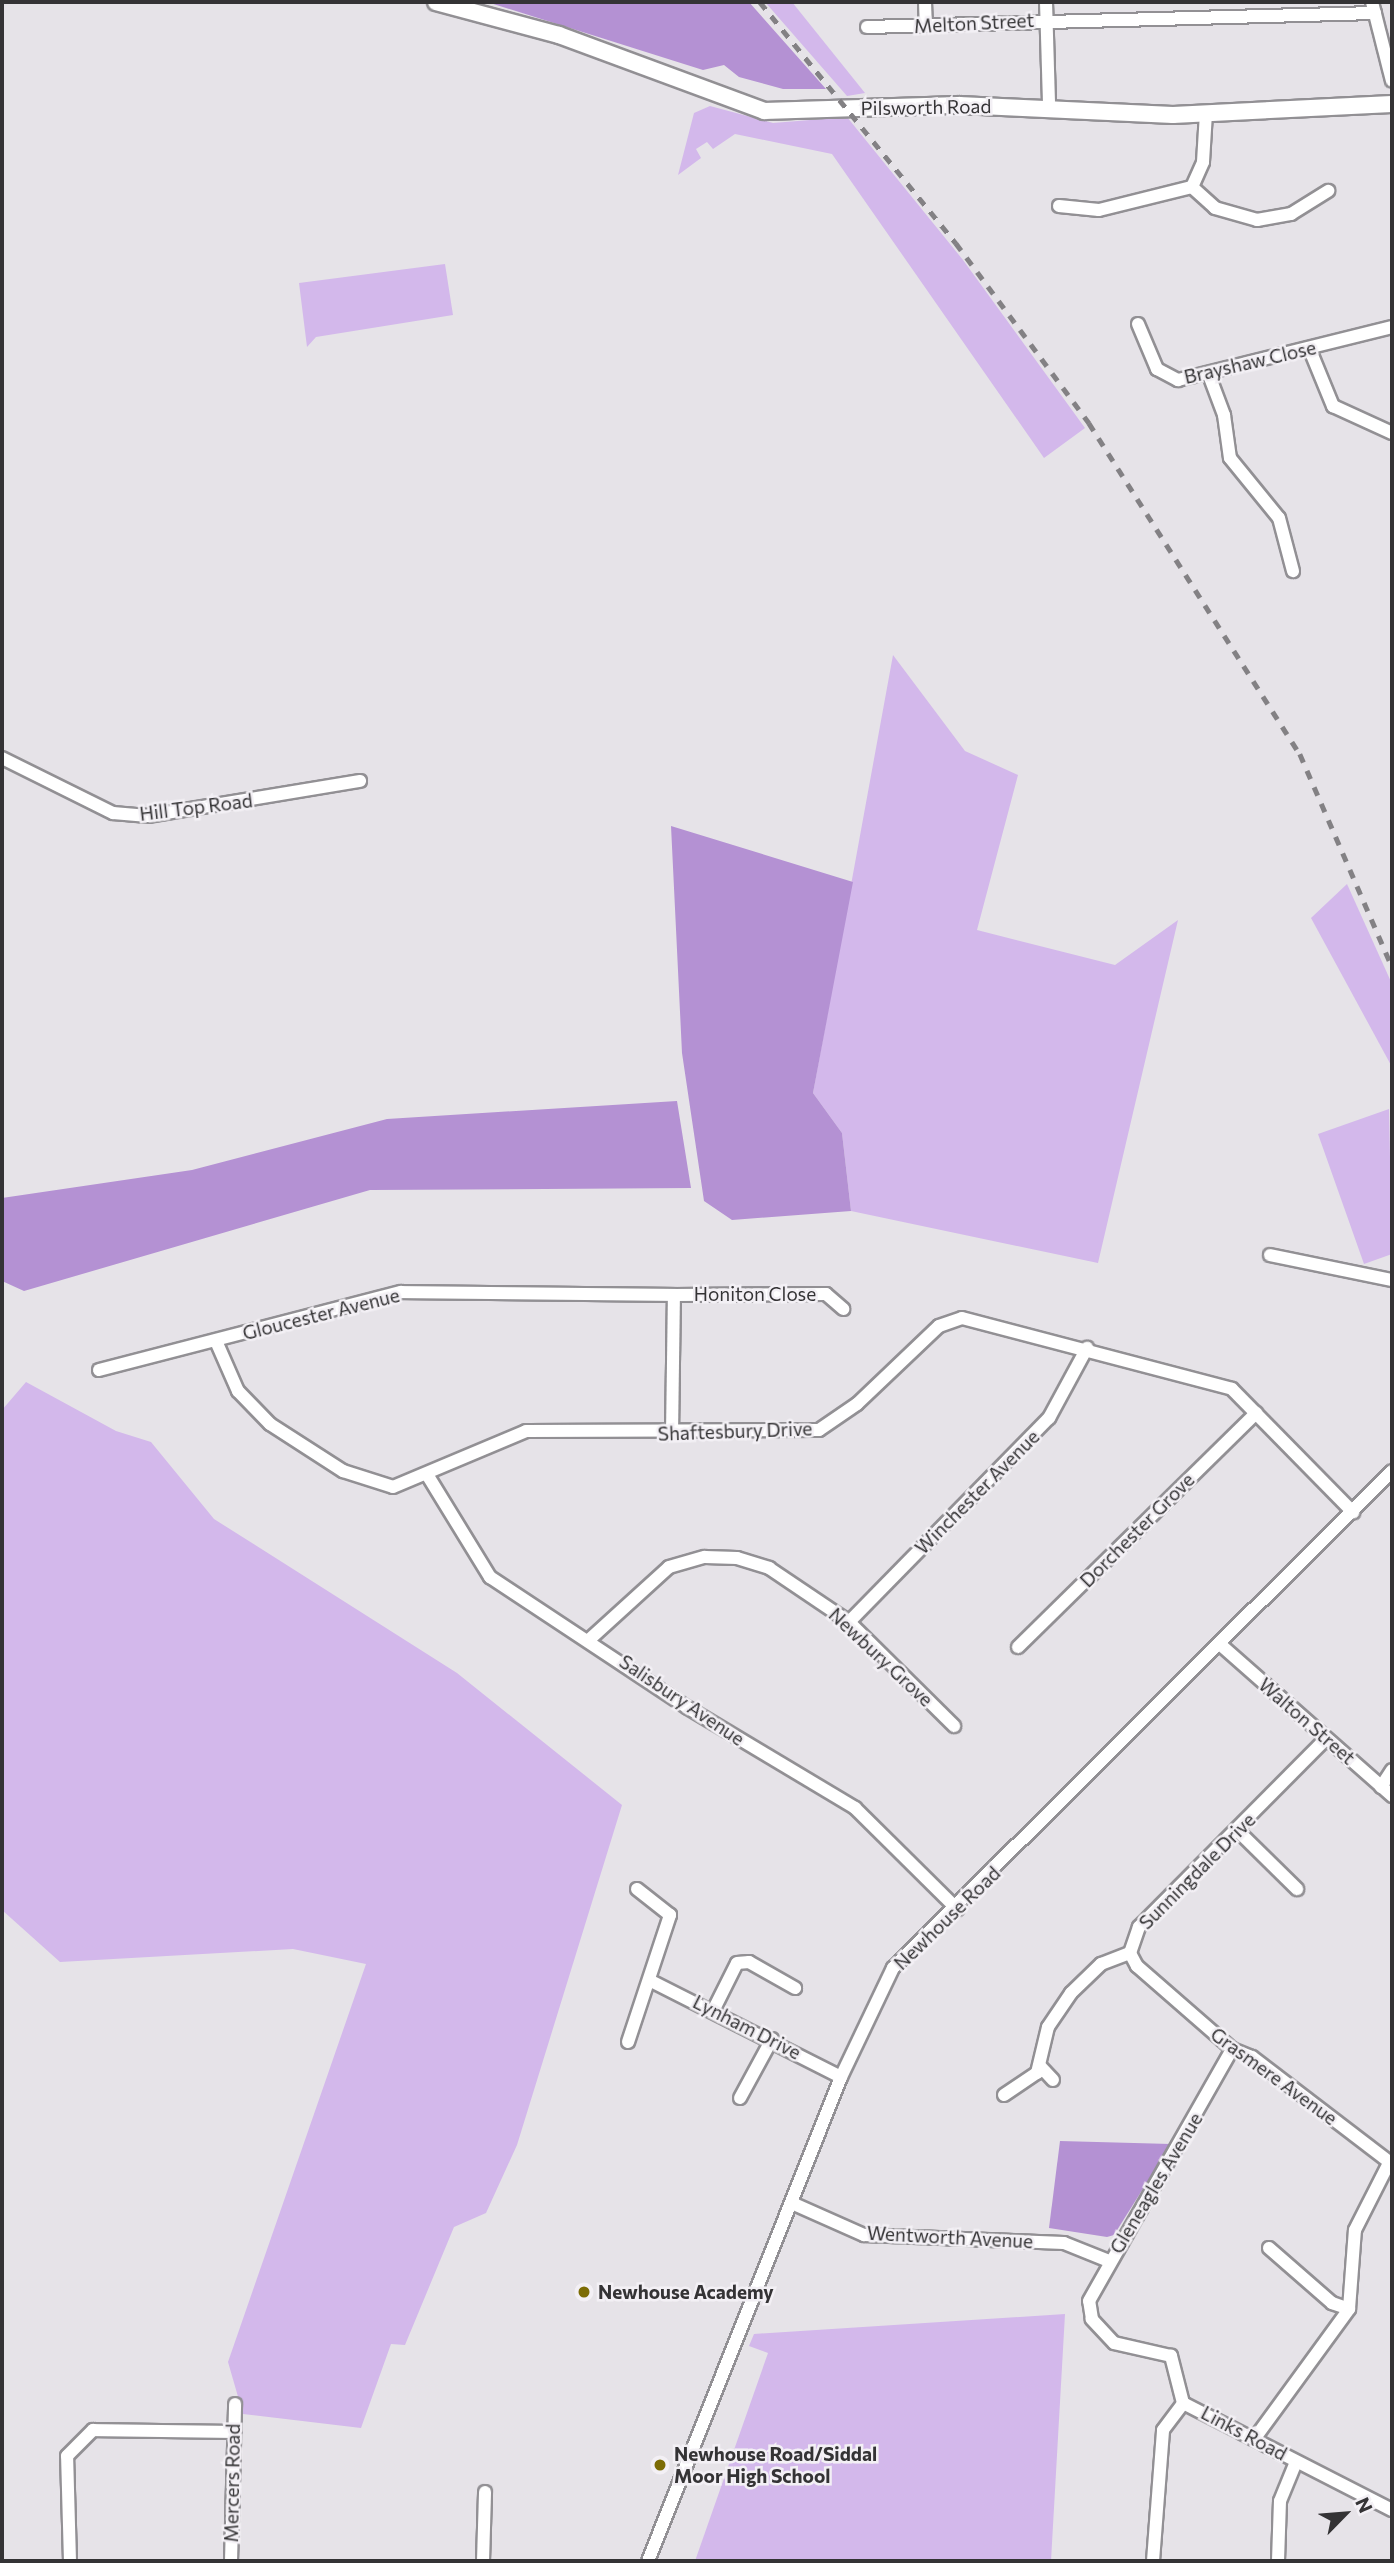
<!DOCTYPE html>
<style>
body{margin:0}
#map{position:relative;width:1394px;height:2563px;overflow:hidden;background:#e6e3e8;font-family:Commissioner,sans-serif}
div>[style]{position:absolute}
.green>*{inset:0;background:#d3b8eb}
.forest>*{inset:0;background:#b491d3}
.roads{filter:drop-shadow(2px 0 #929094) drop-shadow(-2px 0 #929094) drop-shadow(0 2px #929094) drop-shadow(0 -2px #929094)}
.minor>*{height:12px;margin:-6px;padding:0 6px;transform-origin:6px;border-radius:6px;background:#fff}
.tertiary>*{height:16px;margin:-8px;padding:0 8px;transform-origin:8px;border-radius:8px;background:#fff}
.rail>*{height:4.5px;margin-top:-2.25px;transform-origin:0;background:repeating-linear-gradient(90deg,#838184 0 9px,transparent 0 18px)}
.dots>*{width:19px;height:19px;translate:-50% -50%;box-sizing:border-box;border:4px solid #f3f0f5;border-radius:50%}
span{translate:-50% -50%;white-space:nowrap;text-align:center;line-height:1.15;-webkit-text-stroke:5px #f3f0f5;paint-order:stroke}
.street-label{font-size:19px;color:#343335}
.poi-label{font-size:19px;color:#343335;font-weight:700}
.left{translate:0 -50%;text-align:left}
.frame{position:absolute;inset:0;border:4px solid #343335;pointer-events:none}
.north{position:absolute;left:1310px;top:2479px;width:70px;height:70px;-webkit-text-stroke:5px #f3f0f5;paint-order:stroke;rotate:65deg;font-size:19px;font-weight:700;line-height:28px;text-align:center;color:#343335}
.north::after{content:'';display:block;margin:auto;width:24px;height:32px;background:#343335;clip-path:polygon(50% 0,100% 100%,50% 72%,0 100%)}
</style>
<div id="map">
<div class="green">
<i style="clip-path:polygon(765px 2px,792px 2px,865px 93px,847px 96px)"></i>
<i style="clip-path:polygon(710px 106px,773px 123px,847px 117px,963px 260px,1085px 428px,1044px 458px,832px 154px,735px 134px,713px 149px,707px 142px,696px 149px,701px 158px,678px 175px,694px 113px)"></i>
<i style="clip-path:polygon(445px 264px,453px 315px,316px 337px,307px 347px,299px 283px)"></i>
<i style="clip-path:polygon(893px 655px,965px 751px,1018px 775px,977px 930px,1115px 965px,1178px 920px,1098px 1263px,851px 1211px,842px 1133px,813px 1093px)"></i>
<i style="clip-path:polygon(1347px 884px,1392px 984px,1392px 1067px,1311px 918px)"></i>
<i style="clip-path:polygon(1389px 1109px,1392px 1254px,1364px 1264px,1318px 1134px)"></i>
<i style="clip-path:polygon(26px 1382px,116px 1431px,151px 1442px,214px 1519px,457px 1673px,622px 1805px,517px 2145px,486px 2213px,454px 2227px,405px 2345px,391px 2344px,361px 2428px,243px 2414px,228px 2362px,366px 1964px,293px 1949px,60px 1962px,2px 1910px,2px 1410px)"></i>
<i style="clip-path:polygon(1065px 2314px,1051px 2561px,695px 2561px,768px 2353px,749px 2346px,754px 2334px)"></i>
</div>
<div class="forest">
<i style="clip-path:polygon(487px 2px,749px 2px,826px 89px,783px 89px,739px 77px,724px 65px,703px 70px)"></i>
<i style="clip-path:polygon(671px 826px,853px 882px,813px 1093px,842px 1133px,851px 1211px,732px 1220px,704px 1201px,682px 1053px)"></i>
<i style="clip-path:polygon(677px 1101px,691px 1188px,370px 1190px,24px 1291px,2px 1281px,2px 1198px,192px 1170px,387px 1119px)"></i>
<i style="clip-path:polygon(1060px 2141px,1171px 2144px,1114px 2235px,1107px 2237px,1049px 2228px)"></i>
</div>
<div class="roads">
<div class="minor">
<i style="left:925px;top:2px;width:23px;rotate:88deg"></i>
<i style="left:1046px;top:2px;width:104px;rotate:88.3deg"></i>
<i style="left:1372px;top:2px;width:81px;rotate:75.8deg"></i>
<i style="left:867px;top:27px;width:508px;rotate:-1.58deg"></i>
<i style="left:1192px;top:187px;width:31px;rotate:42deg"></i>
<i style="left:1215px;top:208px;width:44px;rotate:15.9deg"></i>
<i style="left:1257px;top:220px;width:35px;rotate:-10deg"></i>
<i style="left:1291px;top:214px;width:44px;rotate:-31.9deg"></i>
<i style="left:1192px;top:187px;width:27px;rotate:-66deg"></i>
<i style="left:1203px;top:162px;width:49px;rotate:-86.5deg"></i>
<i style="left:1059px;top:206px;width:40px;rotate:5.7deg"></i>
<i style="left:1099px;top:210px;width:96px;rotate:-13.9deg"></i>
<i style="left:1138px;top:324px;width:49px;rotate:67.1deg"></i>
<i style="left:1157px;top:369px;width:24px;rotate:28deg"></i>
<i style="left:1178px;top:380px;width:220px;rotate:-13.9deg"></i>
<i style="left:1310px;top:350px;width:61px;rotate:67.7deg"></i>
<i style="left:1333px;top:406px;width:65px;rotate:24.6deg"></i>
<i style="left:1209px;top:375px;width:43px;rotate:69.4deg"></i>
<i style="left:1224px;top:415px;width:43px;rotate:82.1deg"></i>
<i style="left:1230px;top:458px;width:77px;rotate:50.8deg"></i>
<i style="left:1279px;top:518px;width:55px;rotate:75.2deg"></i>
<i style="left:2px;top:758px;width:124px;rotate:26.4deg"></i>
<i style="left:113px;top:813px;width:35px;rotate:5deg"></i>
<i style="left:148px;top:816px;width:215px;rotate:-9.4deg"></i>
<i style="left:1270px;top:1255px;width:125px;rotate:11.6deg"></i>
<i style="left:216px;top:1341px;width:55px;rotate:66.3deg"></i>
<i style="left:238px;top:1391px;width:46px;rotate:45.9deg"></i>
<i style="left:270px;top:1424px;width:87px;rotate:32.8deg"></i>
<i style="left:343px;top:1471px;width:52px;rotate:17.7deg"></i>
<i style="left:393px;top:1487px;width:144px;rotate:-22.8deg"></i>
<i style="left:526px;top:1431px;width:293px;rotate:-0.2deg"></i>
<i style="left:819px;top:1430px;width:46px;rotate:-34.4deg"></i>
<i style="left:857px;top:1404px;width:113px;rotate:-43.6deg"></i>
<i style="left:939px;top:1326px;width:24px;rotate:-19deg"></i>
<i style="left:962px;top:1318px;width:279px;rotate:14.7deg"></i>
<i style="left:1232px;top:1389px;width:173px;rotate:45.5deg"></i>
<i style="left:99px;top:1370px;width:312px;rotate:-14.5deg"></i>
<i style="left:401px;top:1292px;width:273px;rotate:0.6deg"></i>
<i style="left:672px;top:1434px;width:139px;rotate:-89.2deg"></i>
<i style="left:674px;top:1295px;width:152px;rotate:-0.4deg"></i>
<i style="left:826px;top:1294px;width:23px;rotate:41deg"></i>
<i style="left:428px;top:1476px;width:119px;rotate:58.5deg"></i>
<i style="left:490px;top:1577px;width:237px;rotate:33.5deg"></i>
<i style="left:688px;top:1708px;width:195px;rotate:30.9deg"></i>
<i style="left:855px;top:1808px;width:144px;rotate:44.7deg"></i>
<i style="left:849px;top:1622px;width:286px;rotate:-45.6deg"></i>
<i style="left:1049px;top:1418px;width:80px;rotate:-61.5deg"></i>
<i style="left:591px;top:1638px;width:105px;rotate:-42.3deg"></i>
<i style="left:669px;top:1567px;width:37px;rotate:-16deg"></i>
<i style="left:705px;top:1557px;width:32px;rotate:2deg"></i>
<i style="left:737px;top:1558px;width:34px;rotate:17deg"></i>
<i style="left:769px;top:1568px;width:97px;rotate:34deg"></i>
<i style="left:849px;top:1622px;width:148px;rotate:44.7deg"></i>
<i style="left:1222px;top:1646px;width:227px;rotate:41.4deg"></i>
<i style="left:1018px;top:1647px;width:334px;rotate:-44.5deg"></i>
<i style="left:1381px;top:1787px;width:20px;rotate:-57deg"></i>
<i style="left:1238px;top:1831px;width:83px;rotate:44.5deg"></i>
<i style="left:1130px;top:1953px;width:15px;rotate:62deg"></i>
<i style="left:1137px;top:1966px;width:126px;rotate:41.1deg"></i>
<i style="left:1232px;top:2049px;width:22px;rotate:22deg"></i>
<i style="left:1252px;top:2057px;width:176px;rotate:37.4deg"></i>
<i style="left:651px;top:1981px;width:213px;rotate:26.8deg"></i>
<i style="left:714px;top:2009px;width:51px;rotate:-63.4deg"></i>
<i style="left:737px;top:1963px;width:12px;rotate:-5deg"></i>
<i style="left:749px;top:1962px;width:53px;rotate:29.5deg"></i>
<i style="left:628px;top:2042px;width:134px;rotate:-71.7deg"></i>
<i style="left:670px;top:1915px;width:42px;rotate:-141.8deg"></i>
<i style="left:1040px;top:2066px;width:19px;rotate:47deg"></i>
<i style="left:1004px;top:2095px;width:40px;rotate:-34deg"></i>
<i style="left:1037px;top:2073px;width:47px;rotate:-76.6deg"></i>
<i style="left:1048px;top:2027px;width:41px;rotate:-55.9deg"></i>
<i style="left:1071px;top:1993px;width:42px;rotate:-44deg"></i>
<i style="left:1101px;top:1964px;width:31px;rotate:-21deg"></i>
<i style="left:1130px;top:1953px;width:28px;rotate:-71deg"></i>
<i style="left:1139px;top:1927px;width:265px;rotate:-45.2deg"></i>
<i style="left:740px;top:2098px;width:67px;rotate:-61.5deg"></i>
<i style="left:794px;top:2204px;width:77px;rotate:23.9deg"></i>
<i style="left:864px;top:2235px;width:200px;rotate:2.3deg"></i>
<i style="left:1064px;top:2243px;width:48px;rotate:21.8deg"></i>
<i style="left:1269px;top:2248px;width:84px;rotate:41.1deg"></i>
<i style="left:1332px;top:2303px;width:18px;rotate:19deg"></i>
<i style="left:1183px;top:2403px;width:49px;rotate:-104.3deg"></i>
<i style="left:1171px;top:2356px;width:58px;rotate:-167.2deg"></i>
<i style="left:1114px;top:2343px;width:33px;rotate:-133deg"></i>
<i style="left:1092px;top:2319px;width:18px;rotate:-99deg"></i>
<i style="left:1089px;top:2301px;width:290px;rotate:-60.4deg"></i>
<i style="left:1183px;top:2403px;width:235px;rotate:27.1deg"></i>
<i style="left:1255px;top:2438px;width:160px;rotate:-53.9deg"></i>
<i style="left:1349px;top:2309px;width:79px;rotate:-85.7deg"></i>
<i style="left:1355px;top:2230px;width:75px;rotate:-63.1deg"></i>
<i style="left:70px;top:2561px;width:105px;rotate:-91.6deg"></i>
<i style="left:67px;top:2456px;width:37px;rotate:-45deg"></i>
<i style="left:93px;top:2430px;width:137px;rotate:0.8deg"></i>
<i style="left:231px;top:2561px;width:157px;rotate:-88.5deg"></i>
<i style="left:483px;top:2561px;width:69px;rotate:-88.3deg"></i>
<i style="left:648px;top:2561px;width:521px;rotate:-68.26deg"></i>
<i style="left:841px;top:2077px;width:121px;rotate:-64.5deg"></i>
<i style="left:893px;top:1968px;width:704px;rotate:-44.88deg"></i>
<i style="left:1153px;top:2561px;width:131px;rotate:-85.6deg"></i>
<i style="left:1163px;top:2430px;width:34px;rotate:-53deg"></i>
<i style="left:1278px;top:2561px;width:60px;rotate:-88.1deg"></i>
<i style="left:1280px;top:2501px;width:42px;rotate:-67.7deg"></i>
</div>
<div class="tertiary">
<i style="left:436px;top:2px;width:127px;rotate:15deg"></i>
<i style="left:559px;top:35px;width:219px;rotate:20.3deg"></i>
<i style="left:764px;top:111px;width:195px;rotate:-1.8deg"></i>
<i style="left:959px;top:105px;width:214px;rotate:2.7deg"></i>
<i style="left:1173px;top:115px;width:219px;rotate:-2.9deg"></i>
</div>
</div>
<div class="rail">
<i style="left:760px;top:2px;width:311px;rotate:50.9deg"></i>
<i style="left:956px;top:243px;width:224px;rotate:53.5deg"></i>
<i style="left:1089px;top:423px;width:393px;rotate:57.5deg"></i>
<i style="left:1300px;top:754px;width:232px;rotate:66.6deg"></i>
</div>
<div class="dots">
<i style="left:584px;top:2292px;background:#7c6c05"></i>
<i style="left:660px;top:2465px;background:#7c6c05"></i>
</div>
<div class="street-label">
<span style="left:974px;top:23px;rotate:-3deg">Melton Street</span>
<span style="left:926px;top:107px;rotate:-1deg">Pilsworth Road</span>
<span style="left:1250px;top:362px;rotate:-13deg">Brayshaw Close</span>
<span style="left:196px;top:807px;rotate:-7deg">Hill Top Road</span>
<span style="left:755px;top:1294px">Honiton Close</span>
<span style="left:321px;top:1314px;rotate:-14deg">Gloucester Avenue</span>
<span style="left:735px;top:1431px;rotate:-2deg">Shaftesbury Drive</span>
<span style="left:977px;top:1492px;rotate:-45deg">Winchester Avenue</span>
<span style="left:1137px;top:1530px;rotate:-45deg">Dorchester Grove</span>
<span style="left:881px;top:1657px;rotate:43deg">Newbury Grove</span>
<span style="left:682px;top:1700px;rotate:34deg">Salisbury Avenue</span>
<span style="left:1307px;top:1721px;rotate:41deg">Walton Street</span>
<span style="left:1197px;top:1871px;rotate:-45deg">Sunningdale Drive</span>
<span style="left:947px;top:1918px;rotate:-44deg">Newhouse Road</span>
<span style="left:747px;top:2027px;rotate:27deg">Lynham Drive</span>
<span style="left:1274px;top:2076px;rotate:36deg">Grasmere Avenue</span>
<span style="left:1156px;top:2183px;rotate:-59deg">Gleneagles Avenue</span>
<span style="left:950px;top:2237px;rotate:3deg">Wentworth Avenue</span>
<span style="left:1244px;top:2433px;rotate:28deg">Links Road</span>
<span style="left:232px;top:2483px;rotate:-89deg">Mercers Road</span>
</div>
<div class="poi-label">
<span class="left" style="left:598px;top:2292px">Newhouse Academy</span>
<span class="left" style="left:674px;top:2465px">Newhouse Road/Siddal<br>Moor High School</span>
</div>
<div class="frame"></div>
<div class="north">N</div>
</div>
